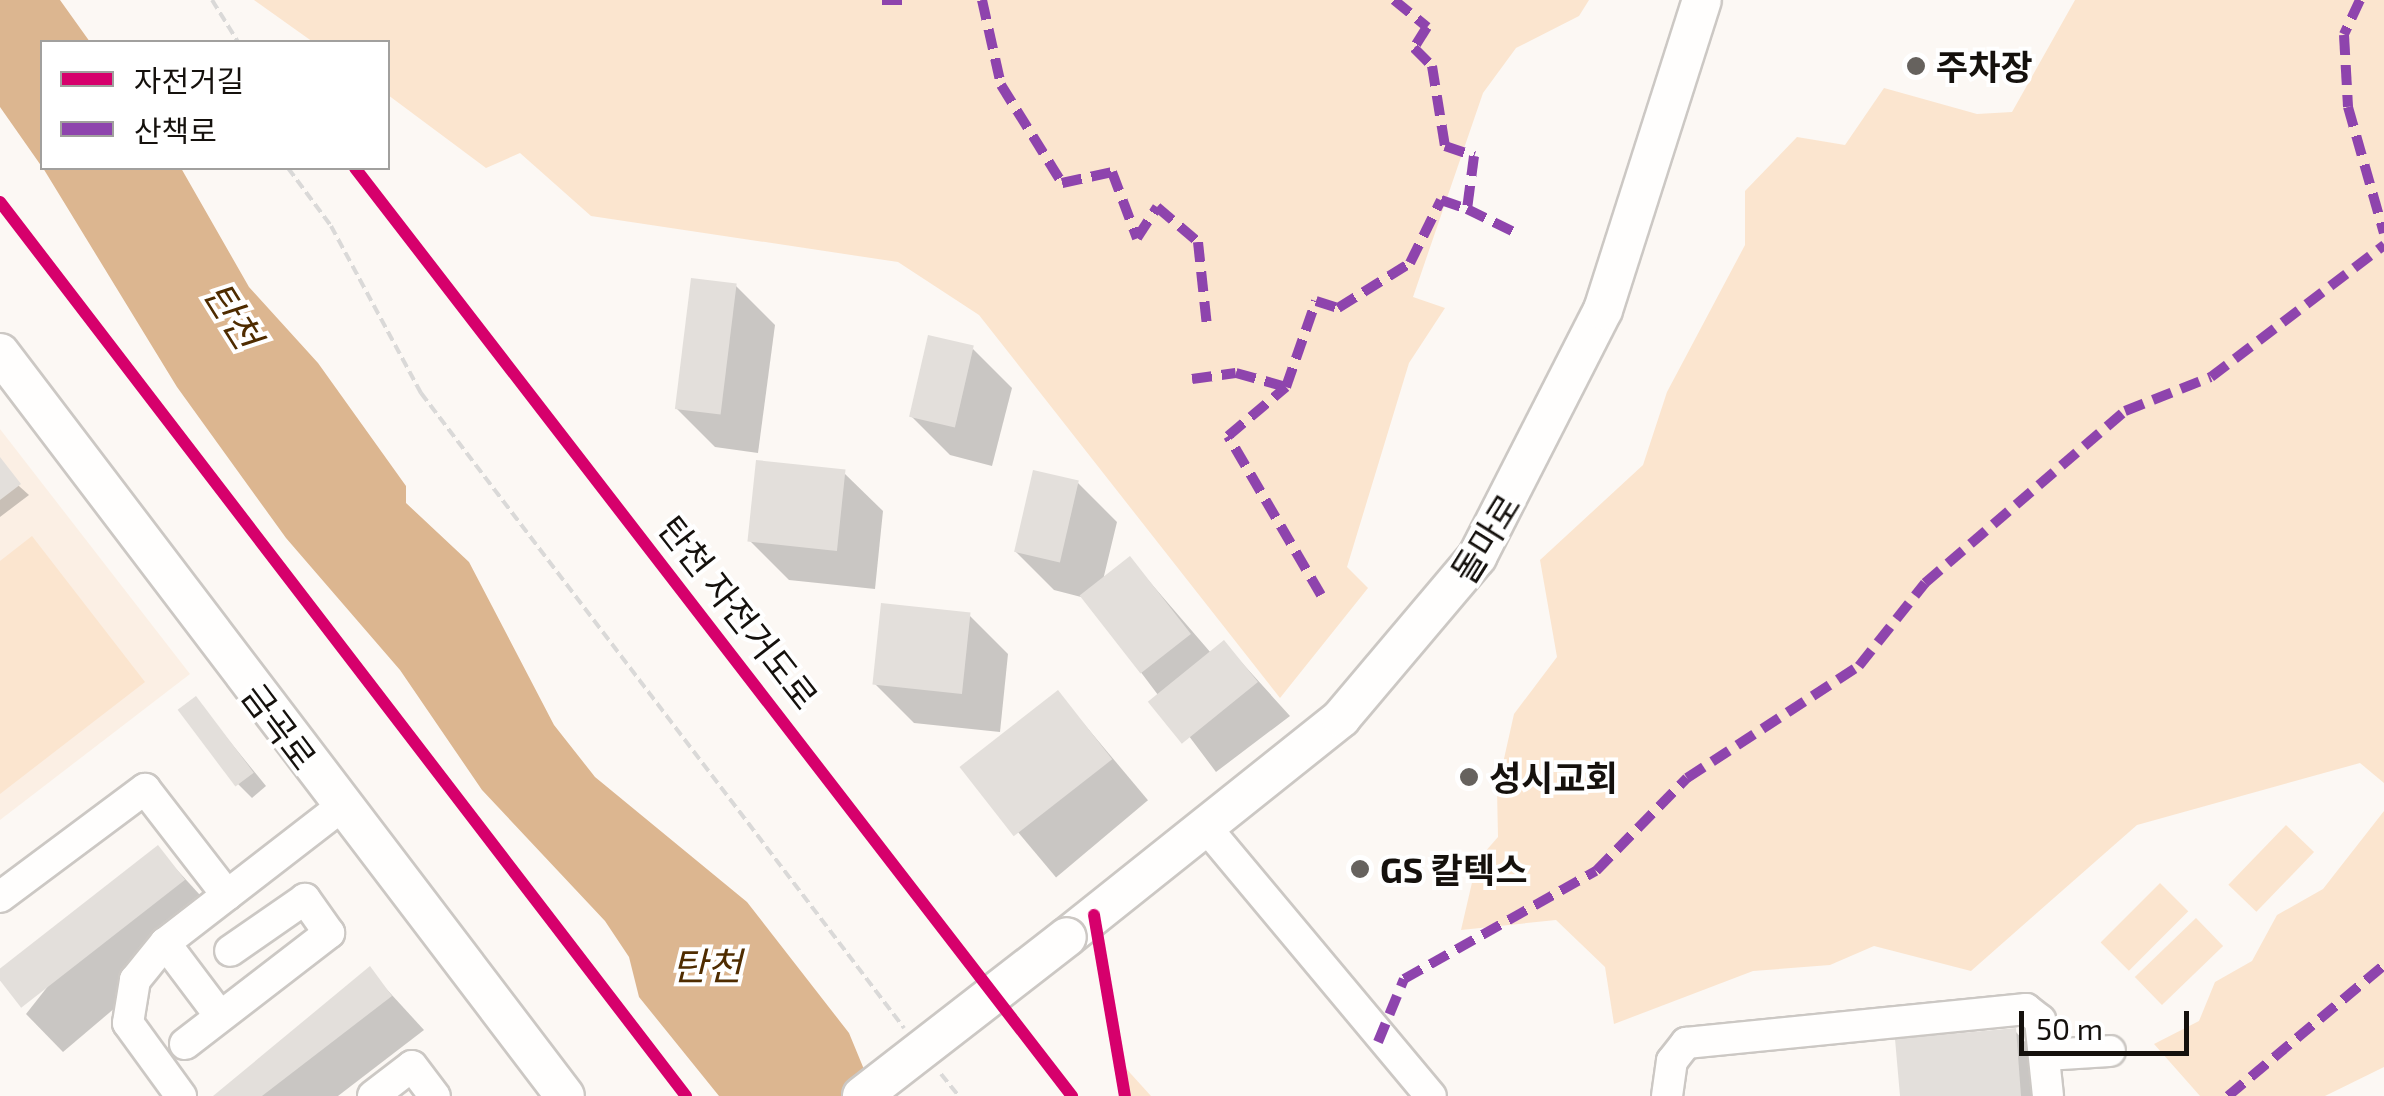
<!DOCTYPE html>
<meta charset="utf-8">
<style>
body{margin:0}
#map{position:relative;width:2384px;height:1096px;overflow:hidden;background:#fcf8f4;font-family:"Exo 2","Noto Sans KR",sans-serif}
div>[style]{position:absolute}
.built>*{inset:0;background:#fbefe4}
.green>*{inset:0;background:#fbe5cf;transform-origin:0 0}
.water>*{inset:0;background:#dcb690}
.shadow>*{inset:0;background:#0003;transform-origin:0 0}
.building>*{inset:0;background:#e3dfdb;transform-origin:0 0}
.path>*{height:4px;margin-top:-2px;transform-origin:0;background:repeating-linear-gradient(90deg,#dad9d8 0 10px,transparent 0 15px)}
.roads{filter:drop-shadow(2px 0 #ccc8c4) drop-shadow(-2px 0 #ccc8c4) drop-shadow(0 2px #ccc8c4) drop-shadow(0 -2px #ccc8c4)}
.minor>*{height:30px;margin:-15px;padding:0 15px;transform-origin:15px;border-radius:15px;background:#fffefd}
.major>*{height:38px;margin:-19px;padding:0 19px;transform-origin:19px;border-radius:19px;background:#fffefd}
.bridges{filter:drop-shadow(2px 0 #ccc8c4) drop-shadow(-2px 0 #ccc8c4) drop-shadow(0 2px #ccc8c4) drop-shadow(0 -2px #ccc8c4)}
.major-bridge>*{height:38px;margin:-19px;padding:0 19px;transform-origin:19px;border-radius:19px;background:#fffefd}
.quiet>*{height:10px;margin-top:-5px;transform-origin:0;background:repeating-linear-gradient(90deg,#8e44ad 0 20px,transparent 0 30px)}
.cycleway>*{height:12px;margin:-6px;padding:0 6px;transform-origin:6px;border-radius:6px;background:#d6006c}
.dots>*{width:28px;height:28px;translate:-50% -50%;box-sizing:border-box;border:5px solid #fff;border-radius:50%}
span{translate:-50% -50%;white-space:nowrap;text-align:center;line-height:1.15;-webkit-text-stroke:8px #fff;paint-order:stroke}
.poi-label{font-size:35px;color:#15110d;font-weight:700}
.left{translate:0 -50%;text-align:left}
.street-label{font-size:35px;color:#15110d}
.water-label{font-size:38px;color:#4f2c00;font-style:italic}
.legend{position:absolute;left:40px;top:40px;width:350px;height:130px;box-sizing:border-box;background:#fff;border:2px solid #a1a09e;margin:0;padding:12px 18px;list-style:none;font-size:30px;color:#15110d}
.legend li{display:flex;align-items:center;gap:20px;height:50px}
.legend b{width:50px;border:2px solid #a1a09e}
.scale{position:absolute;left:2019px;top:1011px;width:170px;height:45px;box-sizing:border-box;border:5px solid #15110d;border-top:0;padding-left:12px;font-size:30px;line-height:35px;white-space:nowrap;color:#15110d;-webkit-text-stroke:8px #fff;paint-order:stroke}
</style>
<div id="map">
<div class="built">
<i style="clip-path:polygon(0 429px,190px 674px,0 820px)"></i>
</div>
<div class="green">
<i style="clip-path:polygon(254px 0,1589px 0,1579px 16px,1516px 48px,1483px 93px,1413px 297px,1445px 308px,1409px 363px,1347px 567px,1368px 588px,1280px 698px,979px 315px,898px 262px,591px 216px,520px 153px,486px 168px,388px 95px,388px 42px,313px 42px)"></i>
<i style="clip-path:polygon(2075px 0,2384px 0,2384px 783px,2360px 763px,2137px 825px,1971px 971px,1874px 946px,1830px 965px,1753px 971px,1614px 1024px,1605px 967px,1556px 920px,1461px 930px,1477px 861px,1498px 837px,1497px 790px,1514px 714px,1557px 657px,1540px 560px,1643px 465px,1667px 392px,1745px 245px,1745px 191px,1797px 137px,1845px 145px,1884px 88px,1977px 114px,2012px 112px)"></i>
<i style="clip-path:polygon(32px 536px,145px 682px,0 794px,0 561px)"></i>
<i style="clip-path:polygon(2384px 811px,2384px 1067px,2325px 1096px,2200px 1096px,2154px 1044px,2199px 1021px,2215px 982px,2252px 961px,2277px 915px,2323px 889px)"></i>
<i style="left:2286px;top:825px;width:39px;height:83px;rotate:44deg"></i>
<i style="left:2160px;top:883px;width:40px;height:84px;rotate:45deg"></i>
<i style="left:2196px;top:918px;width:39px;height:85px;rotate:46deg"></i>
<i style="clip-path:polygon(1112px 1053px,1151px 1096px,1125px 1096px)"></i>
</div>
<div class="water">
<i style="clip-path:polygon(0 0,60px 0,90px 42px,42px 42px,42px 167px,0 107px)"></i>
<i style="clip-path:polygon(43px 168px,181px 168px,249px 287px,318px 363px,406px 486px,406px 503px,469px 562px,554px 725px,595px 777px,747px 902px,849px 1033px,875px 1096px,719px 1096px,639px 997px,629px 957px,605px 921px,482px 790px,400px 670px,286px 538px,177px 387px)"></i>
</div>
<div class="shadow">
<i style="clip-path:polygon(736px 286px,775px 325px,758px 453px,715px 447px,676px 408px)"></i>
<i style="clip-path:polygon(973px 349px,1012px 388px,992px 466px,950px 455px,911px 416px)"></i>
<i style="clip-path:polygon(0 469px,29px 495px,0 517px)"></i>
<i style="clip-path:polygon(844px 473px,883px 511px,875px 589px,789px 580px,750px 541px)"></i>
<i style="clip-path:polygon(1078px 483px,1117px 522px,1103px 580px,1130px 559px,1211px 653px,1224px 643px,1290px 716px,1216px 772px,1085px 598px,1054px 590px,1016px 552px)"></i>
<i style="clip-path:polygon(969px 615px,1008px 654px,1000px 732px,914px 723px,875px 684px)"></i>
<i style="left:1058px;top:693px;width:140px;height:120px;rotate:50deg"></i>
<i style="clip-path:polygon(196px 700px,266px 786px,252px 798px,238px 784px)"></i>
<i style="clip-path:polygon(157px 848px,221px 918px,63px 1052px,26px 1014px)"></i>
<i style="clip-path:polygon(369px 970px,424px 1030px,338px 1096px,216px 1096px)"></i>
<i style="clip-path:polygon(2015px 1031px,2028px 1045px,2033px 1096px,1903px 1096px)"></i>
</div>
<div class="building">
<i style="left:691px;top:278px;width:46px;height:132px;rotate:7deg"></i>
<i style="left:928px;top:335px;width:47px;height:84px;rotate:13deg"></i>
<i style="clip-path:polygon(0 457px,21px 484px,0 500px)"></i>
<i style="left:756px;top:460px;width:90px;height:82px;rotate:6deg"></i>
<i style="left:1033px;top:470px;width:47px;height:84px;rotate:13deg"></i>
<i style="left:1130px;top:556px;width:99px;height:64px;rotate:52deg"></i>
<i style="left:881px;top:603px;width:90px;height:82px;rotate:6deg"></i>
<i style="left:1224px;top:640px;width:54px;height:98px;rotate:51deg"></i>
<i style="left:1058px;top:690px;width:88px;height:125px;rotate:52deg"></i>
<i style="left:196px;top:696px;width:96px;height:23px;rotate:53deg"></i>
<i style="left:158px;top:845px;width:44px;height:208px;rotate:52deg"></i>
<i style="clip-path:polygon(370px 966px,392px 996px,262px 1096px,213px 1096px)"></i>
<i style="clip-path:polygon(2016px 1028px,2021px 1096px,1900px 1096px,1895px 1039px)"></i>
</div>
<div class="path">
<i style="left:212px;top:0;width:49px;rotate:58.2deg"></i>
<i style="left:288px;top:168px;width:72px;rotate:53.4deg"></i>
<i style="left:331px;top:226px;width:190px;rotate:61.7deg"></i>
<i style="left:421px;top:393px;width:798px;rotate:52.74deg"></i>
<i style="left:941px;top:1074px;width:28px;rotate:51deg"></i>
</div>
<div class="roads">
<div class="minor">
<i style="left:1205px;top:826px;width:352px;rotate:50.1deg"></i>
<i style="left:0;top:897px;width:181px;rotate:-36.7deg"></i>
<i style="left:145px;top:789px;width:134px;rotate:52.3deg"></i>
<i style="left:165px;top:943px;width:91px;rotate:53deg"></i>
<i style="left:185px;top:1044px;width:182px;rotate:-37.6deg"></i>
<i style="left:329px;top:933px;width:42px;rotate:-125.2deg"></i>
<i style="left:305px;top:899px;width:91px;rotate:145.3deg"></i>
<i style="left:2045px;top:1055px;width:65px;rotate:-3.5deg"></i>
<i style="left:181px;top:1096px;width:90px;rotate:-126deg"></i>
<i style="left:128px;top:1023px;width:44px;rotate:-80.8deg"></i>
<i style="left:135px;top:980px;width:48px;rotate:-51deg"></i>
<i style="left:165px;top:943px;width:222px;rotate:-37.7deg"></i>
<i style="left:373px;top:1096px;width:49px;rotate:-37.6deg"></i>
<i style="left:412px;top:1066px;width:38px;rotate:53deg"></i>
<i style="left:1667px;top:1096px;width:35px;rotate:-82deg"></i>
<i style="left:1672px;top:1061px;width:23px;rotate:-52deg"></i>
<i style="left:1686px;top:1043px;width:342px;rotate:-5.7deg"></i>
<i style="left:2026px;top:1009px;width:18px;rotate:38deg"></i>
<i style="left:2040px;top:1020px;width:76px;rotate:84deg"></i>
</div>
<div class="major">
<i style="left:0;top:353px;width:933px;rotate:52.75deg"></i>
<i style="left:1067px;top:937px;width:351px;rotate:-38.6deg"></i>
<i style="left:1341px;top:718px;width:211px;rotate:-49.8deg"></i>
<i style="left:1477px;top:557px;width:277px;rotate:-63deg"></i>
<i style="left:1603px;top:310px;width:325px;rotate:-72.3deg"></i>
</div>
</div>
<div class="bridges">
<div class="major-bridge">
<i style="left:862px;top:1096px;width:259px;rotate:-37.8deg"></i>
</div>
</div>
<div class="quiet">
<i style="left:882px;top:0;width:27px"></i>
<i style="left:982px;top:0;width:87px;rotate:77.4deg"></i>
<i style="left:1001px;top:85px;width:115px;rotate:58.1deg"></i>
<i style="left:1062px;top:183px;width:51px;rotate:-12.4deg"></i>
<i style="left:1112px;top:172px;width:71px;rotate:69.3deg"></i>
<i style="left:1137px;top:238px;width:37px;rotate:-57deg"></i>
<i style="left:1157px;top:207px;width:54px;rotate:40.5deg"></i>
<i style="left:1198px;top:242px;width:84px;rotate:83.9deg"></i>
<i style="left:1394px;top:0;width:43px;rotate:39.3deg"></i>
<i style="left:1427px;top:27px;width:25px;rotate:122deg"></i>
<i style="left:1414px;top:48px;width:25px;rotate:45deg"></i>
<i style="left:1432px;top:66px;width:81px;rotate:80.8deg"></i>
<i style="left:1445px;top:146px;width:31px;rotate:19deg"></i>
<i style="left:1474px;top:156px;width:53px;rotate:97.5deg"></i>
<i style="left:1467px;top:209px;width:52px;rotate:26.1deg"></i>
<i style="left:2360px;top:0;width:38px;rotate:115deg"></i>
<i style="left:2344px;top:35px;width:72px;rotate:86.8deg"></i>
<i style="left:2348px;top:107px;width:131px;rotate:74.1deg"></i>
<i style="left:1192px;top:379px;width:44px;rotate:-7.8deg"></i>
<i style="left:1236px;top:373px;width:52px;rotate:15.6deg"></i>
<i style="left:1321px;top:595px;width:184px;rotate:-120.3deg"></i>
<i style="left:1228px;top:436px;width:76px;rotate:-40.2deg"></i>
<i style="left:1286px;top:387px;width:91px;rotate:-70.8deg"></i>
<i style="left:1316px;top:301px;width:23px;rotate:18deg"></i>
<i style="left:1338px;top:308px;width:85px;rotate:-32deg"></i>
<i style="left:1410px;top:263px;width:70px;rotate:-63.8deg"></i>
<i style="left:1441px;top:200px;width:28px;rotate:19deg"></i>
<i style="left:1378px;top:1042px;width:68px;rotate:-67.6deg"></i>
<i style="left:1404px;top:979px;width:220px;rotate:-29.4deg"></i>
<i style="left:1596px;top:871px;width:130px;rotate:-45.6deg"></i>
<i style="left:1687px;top:778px;width:205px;rotate:-33.1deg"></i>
<i style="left:1859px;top:666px;width:106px;rotate:-51.5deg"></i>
<i style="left:1925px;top:583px;width:264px;rotate:-40.7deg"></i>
<i style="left:2125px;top:411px;width:92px;rotate:-21.6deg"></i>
<i style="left:2211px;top:377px;width:218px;rotate:-37.3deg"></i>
<i style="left:2228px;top:1096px;width:204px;rotate:-40deg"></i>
</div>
<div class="cycleway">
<i style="left:355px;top:168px;width:1173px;rotate:52.31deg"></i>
<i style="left:0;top:202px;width:1127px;rotate:52.5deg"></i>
<i style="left:1094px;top:915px;width:184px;rotate:80.3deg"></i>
</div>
<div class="dots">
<i style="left:1916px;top:66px;background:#66625e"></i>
<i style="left:1469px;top:777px;background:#66625e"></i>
<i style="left:1360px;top:869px;background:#66625e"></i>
</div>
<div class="poi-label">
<span class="left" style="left:1936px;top:66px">주차장</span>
<span class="left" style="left:1489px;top:777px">성시교회</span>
<span class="left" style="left:1380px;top:869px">GS 칼텍스</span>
</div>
<div class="street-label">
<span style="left:1485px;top:538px;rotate:-58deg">돌마로</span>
<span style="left:739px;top:612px;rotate:52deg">탄천 자전거도로</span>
<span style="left:280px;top:726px;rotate:53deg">금곡로</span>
</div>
<div class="water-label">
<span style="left:233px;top:315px;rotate:58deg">탄천</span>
<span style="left:707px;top:966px">탄천</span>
</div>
<ul class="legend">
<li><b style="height:12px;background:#d6006c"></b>자전거길</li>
<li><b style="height:12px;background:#8e44ad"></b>산책로</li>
</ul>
<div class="scale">50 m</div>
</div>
